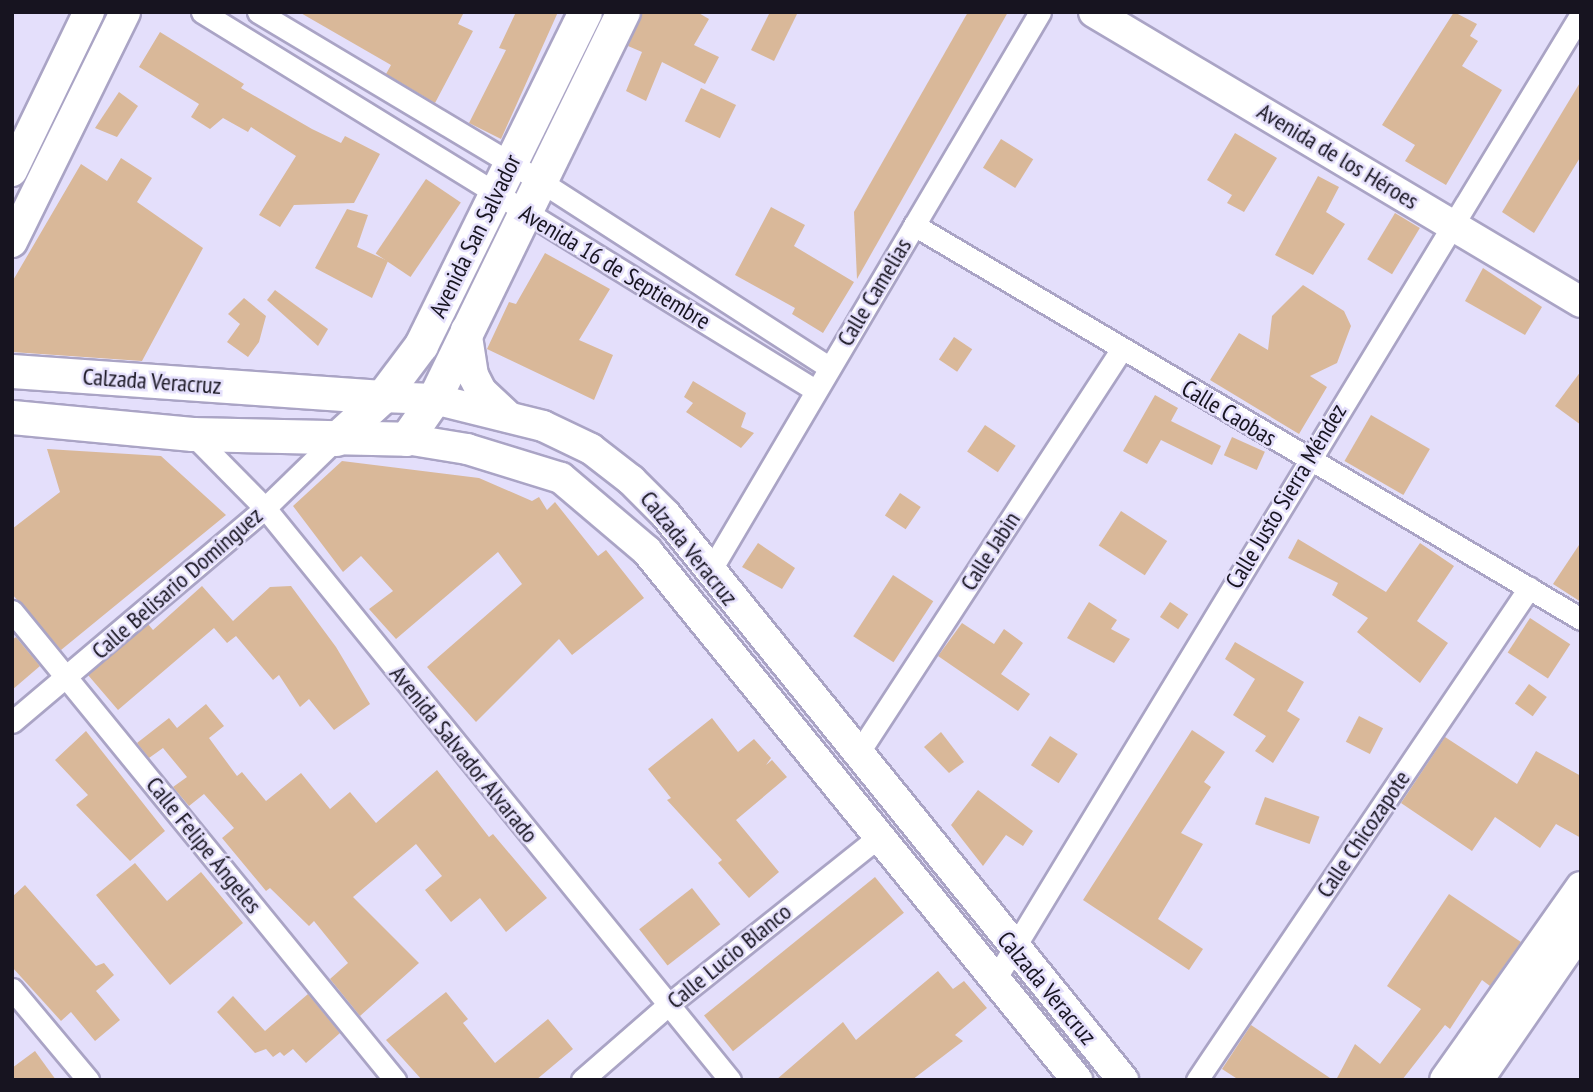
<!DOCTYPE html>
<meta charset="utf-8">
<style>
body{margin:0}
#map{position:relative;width:1593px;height:1092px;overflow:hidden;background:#e4dffb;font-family:"PT Sans Narrow",sans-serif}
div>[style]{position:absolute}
.building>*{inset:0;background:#d9b899;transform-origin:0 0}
.roads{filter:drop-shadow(2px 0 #aaa4c5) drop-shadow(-2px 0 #aaa4c5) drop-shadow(0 2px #aaa4c5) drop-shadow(0 -2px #aaa4c5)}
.street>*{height:21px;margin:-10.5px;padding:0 10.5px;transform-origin:10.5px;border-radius:10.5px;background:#fff}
.secondary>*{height:30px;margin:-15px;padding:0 15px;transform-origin:15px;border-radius:15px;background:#fff}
.primary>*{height:33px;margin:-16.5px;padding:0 16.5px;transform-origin:16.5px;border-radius:16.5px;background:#fff}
span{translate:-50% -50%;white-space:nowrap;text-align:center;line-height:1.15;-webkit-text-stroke:5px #e4dffb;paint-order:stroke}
.street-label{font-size:24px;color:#171420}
.frame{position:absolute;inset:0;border:14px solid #171420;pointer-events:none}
</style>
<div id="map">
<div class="building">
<i style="clip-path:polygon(299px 12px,464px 12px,458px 24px,473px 31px,435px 103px,386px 74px,391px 65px)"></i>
<i style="clip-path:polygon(516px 12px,558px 12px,501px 139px,469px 123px,506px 50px,499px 48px)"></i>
<i style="clip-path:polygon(642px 12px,697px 12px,709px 19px,694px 45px,719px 57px,705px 84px,662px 62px,646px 101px,626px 91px,642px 52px,628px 46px)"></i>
<i style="clip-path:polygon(770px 12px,798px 12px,774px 61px,751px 50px)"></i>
<i style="clip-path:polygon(968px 12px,1008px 12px,857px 279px,854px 212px)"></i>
<i style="clip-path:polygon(1454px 12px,1477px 24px,1470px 36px,1478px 41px,1462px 66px,1502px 90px,1446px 185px,1405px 161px,1415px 145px,1382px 125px)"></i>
<i style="clip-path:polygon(160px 32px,244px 84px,241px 88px,312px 129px,341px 143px,345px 136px,380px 154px,354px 203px,294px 205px,280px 227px,259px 215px,296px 156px,251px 127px,248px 132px,223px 118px,210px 129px,191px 117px,199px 104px,139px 67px)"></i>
<i style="clip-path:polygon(1581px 81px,1581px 156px,1534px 233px,1502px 212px)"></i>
<i style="left:701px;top:88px;width:39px;height:37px;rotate:26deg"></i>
<i style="clip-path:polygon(119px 92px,138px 106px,117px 137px,95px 128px)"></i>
<i style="clip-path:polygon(1235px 133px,1277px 158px,1244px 212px,1227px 203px,1232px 195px,1207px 180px)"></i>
<i style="left:1001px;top:139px;width:38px;height:34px;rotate:32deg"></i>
<i style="clip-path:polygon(121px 158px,152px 178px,137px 202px,203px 248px,142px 361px,12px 352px,12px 282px,81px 164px,107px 181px)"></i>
<i style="clip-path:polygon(1318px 176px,1339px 187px,1326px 212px,1345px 224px,1313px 275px,1275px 255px)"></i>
<i style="left:426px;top:179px;width:42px;height:90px;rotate:34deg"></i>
<i style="clip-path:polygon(771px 207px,805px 225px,794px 246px,854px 282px,823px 333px,792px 314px,795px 308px,735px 275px)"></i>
<i style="clip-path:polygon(347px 209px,368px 215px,357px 247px,388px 261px,372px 298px,315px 268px)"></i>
<i style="left:1395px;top:213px;width:29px;height:54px;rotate:31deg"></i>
<i style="clip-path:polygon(545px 253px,610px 289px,579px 340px,613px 355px,594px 400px,487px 349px,509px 302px,516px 304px)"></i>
<i style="clip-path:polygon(1483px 268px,1542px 307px,1525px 335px,1465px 301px)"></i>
<i style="clip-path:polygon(1303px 285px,1344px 311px,1351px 326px,1337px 363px,1310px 376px,1327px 387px,1299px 434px,1210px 380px,1239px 333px,1268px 350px,1272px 316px)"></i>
<i style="clip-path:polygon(275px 290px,328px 329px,318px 346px,267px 300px)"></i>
<i style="clip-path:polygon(244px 298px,266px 316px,259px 342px,248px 357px,227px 342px,240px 324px,228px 314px)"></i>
<i style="left:954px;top:337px;width:22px;height:27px;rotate:34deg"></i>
<i style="clip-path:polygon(1581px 371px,1581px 425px,1555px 406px)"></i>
<i style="clip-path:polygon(693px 381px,746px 413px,741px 427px,754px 433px,741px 448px,686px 412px,693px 403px,684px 397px)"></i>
<i style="clip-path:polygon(1155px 395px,1178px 408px,1171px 421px,1221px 446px,1212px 465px,1161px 440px,1147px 464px,1123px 451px)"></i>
<i style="left:1371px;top:415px;width:68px;height:53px;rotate:30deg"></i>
<i style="left:985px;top:425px;width:37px;height:32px;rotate:34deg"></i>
<i style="left:1232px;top:437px;width:36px;height:20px;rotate:24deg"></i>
<i style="clip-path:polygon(47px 449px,161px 456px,226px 515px,61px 650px,12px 594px,12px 529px,60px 492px)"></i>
<i style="clip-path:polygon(342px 461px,479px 478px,532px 501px,539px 497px,547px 510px,555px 502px,598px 556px,606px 550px,644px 598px,572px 655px,559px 639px,476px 722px,427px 667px,522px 584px,498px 552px,396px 639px,369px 609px,393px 591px,361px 556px,343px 572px,293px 506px)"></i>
<i style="left:900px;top:493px;width:25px;height:27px;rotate:34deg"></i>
<i style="left:1121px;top:511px;width:55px;height:41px;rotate:33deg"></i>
<i style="clip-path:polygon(1298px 539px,1386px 592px,1420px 543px,1454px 566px,1417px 621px,1448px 643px,1420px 683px,1357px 632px,1368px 618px,1332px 595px,1338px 583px,1288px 558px)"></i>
<i style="clip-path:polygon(1581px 542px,1581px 602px,1553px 584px)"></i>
<i style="clip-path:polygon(758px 543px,795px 568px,782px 589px,742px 567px)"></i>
<i style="left:893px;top:575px;width:48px;height:73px;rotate:33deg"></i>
<i style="clip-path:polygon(202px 586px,233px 621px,270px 587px,291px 586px,336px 647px,370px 704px,334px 730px,309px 699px,300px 707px,279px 675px,273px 680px,236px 636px,227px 643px,214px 628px,118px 710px,88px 675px,148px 624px,153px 630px)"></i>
<i style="clip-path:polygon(1089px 602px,1117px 620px,1111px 629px,1130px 639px,1114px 663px,1067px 638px)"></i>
<i style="left:1170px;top:602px;width:22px;height:18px;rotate:34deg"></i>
<i style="left:1530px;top:618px;width:48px;height:41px;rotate:33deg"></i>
<i style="clip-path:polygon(962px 623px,994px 644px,1004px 629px,1023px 643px,1001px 674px,1030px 694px,1018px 711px,938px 656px)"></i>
<i style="clip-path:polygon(16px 637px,40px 666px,12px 690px,12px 640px)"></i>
<i style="clip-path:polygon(1235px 642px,1304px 682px,1287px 711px,1300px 719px,1273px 763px,1255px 751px,1266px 736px,1233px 715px,1255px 679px,1225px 659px)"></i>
<i style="left:1529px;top:684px;width:22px;height:24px;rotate:36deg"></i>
<i style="clip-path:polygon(206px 704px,224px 726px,209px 738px,237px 776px,242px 772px,266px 801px,301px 773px,330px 809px,350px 792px,376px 823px,437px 770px,489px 837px,493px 834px,547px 898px,506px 932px,480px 898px,451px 922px,425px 890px,442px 876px,416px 844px,353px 897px,419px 963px,360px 1016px,330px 979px,348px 963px,314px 921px,309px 926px,270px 888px,266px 891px,222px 838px,234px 828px,204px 794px,189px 806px,173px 787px,187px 777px,163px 748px,149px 758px,137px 743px,169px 718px,177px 728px)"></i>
<i style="left:1359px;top:716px;width:27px;height:29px;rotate:27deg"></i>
<i style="clip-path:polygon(712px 718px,738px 752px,754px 739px,771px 758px,766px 765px,772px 760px,787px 777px,736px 820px,779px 872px,749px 898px,718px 863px,722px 860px,667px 800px,671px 798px,648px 769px)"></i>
<i style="clip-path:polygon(1192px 730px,1225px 752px,1204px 782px,1211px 787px,1181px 833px,1203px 844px,1158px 919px,1203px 949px,1189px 970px,1083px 900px)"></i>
<i style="clip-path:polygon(86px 731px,165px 831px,130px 861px,76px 805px,88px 795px,55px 760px)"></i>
<i style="clip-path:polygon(941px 732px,964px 762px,949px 773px,924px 747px)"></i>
<i style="left:1050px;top:736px;width:33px;height:35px;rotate:33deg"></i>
<i style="clip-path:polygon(1445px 737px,1517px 784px,1536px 751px,1581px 776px,1581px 838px,1556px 824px,1540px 848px,1495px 817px,1472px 851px,1401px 803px)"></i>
<i style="clip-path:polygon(978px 790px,1033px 831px,1023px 846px,1006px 835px,983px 866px,951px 825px)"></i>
<i style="left:1265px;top:797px;width:58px;height:29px;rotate:20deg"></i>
<i style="clip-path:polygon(135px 863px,167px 901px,201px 872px,243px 923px,170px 985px,96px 895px)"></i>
<i style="left:875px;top:877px;width:46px;height:220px;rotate:51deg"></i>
<i style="clip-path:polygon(25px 885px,96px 966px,104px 963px,114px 975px,96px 991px,120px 1020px,95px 1041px,71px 1012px,61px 1021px,12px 967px,12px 897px)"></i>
<i style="left:692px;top:888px;width:46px;height:67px;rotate:52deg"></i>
<i style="clip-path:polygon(1449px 894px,1521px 942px,1490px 986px,1482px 980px,1450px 1029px,1445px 1025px,1402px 1080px,1336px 1080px,1355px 1044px,1380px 1064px,1421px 1009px,1387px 986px)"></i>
<i style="clip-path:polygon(938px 971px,953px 989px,964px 981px,987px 1008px,955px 1035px,963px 1041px,912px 1080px,776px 1080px,843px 1022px,856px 1040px)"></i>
<i style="clip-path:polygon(446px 992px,468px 1019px,463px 1023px,495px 1063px,548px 1019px,573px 1049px,536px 1080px,422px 1080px,386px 1040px)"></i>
<i style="clip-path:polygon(308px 994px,340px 1033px,306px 1063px,293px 1049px,284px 1056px,280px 1052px,273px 1057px,266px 1049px,255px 1053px,217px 1012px,233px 996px,265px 1031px)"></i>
<i style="clip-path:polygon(1251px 1025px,1333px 1080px,1239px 1080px,1222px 1069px)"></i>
<i style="clip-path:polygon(35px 1051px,56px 1080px,12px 1080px,12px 1068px)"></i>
</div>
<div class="roads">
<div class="street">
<i style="left:202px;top:12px;width:720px;rotate:31.66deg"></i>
<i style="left:258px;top:12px;width:329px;rotate:30.9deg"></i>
<i style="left:540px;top:181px;width:344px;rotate:32.8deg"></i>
<i style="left:914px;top:225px;width:775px;rotate:30.57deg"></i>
<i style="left:192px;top:434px;width:104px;rotate:45.4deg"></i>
<i style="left:265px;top:508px;width:737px;rotate:50.89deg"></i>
<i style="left:709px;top:573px;width:651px;rotate:-59.46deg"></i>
<i style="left:12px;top:611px;width:606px;rotate:50.76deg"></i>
<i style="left:12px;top:722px;width:331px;rotate:-40.2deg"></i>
<i style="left:265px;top:508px;width:99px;rotate:-44.2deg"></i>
<i style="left:859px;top:752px;width:481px;rotate:-56.9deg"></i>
<i style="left:994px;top:981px;width:1131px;rotate:-58.74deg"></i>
<i style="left:12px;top:989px;width:119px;rotate:50.1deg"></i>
<i style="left:582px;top:1080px;width:114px;rotate:-41.1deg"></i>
<i style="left:668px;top:1005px;width:271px;rotate:-38.6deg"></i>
<i style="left:1197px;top:1080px;width:594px;rotate:-55.99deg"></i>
</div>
<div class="secondary">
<i style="left:1094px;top:12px;width:567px;rotate:30.77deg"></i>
<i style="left:12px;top:171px;width:177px;rotate:-64.2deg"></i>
<i style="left:12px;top:242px;width:256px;rotate:-63.8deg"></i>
<i style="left:466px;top:330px;width:46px;rotate:81.2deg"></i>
<i style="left:473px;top:375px;width:18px;rotate:63deg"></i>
<i style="left:481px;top:391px;width:38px;rotate:43deg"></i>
<i style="left:382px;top:397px;width:52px;rotate:2.2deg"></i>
<i style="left:434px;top:399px;width:112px;rotate:13.9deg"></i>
<i style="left:543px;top:426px;width:53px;rotate:25.6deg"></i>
<i style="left:591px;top:449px;width:51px;rotate:37.8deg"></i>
<i style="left:631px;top:480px;width:49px;rotate:45deg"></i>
<i style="left:666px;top:515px;width:727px;rotate:51.03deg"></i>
<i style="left:406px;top:439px;width:62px;rotate:9.3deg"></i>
<i style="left:467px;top:449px;width:98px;rotate:17.1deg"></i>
<i style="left:561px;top:478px;width:113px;rotate:40.3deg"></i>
<i style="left:647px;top:551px;width:682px;rotate:50.89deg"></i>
<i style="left:1445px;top:1080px;width:236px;rotate:-54.8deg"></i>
<i style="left:1478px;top:1080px;width:182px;rotate:-55.5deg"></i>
</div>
<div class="primary">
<i style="left:12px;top:371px;width:371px;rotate:4deg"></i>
<i style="left:12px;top:417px;width:181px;rotate:5.4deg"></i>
<i style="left:192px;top:434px;width:214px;rotate:1.3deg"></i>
<i style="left:406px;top:439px;width:49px;rotate:-55deg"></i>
<i style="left:434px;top:399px;width:431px;rotate:-64deg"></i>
<i style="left:336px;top:439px;width:62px;rotate:-42.4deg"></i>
<i style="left:382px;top:397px;width:65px;rotate:-53.1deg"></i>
<i style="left:421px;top:345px;width:371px;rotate:-63.8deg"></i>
</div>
</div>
<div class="street-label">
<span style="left:1338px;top:156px;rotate:31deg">Avenida de los Héroes</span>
<span style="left:475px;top:236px;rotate:-64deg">Avenida San Salvador</span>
<span style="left:615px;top:267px;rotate:31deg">Avenida 16 de Septiembre</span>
<span style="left:874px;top:292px;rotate:-59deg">Calle Camelias</span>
<span style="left:152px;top:381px;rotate:4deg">Calzada Veracruz</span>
<span style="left:1229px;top:413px;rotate:31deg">Calle Caobas</span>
<span style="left:1286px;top:496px;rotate:-59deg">Calle Justo Sierra Méndez</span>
<span style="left:689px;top:548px;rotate:51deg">Calzada Veracruz</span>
<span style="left:990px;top:551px;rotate:-57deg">Calle Jabin</span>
<span style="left:177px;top:583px;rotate:-41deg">Calle Belisario Domínguez</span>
<span style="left:464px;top:754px;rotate:51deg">Avenida Salvador Alvarado</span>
<span style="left:1363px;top:834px;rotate:-56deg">Calle Chicozapote</span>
<span style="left:204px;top:845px;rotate:51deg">Calle Felipe Ángeles</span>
<span style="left:729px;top:956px;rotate:-39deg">Calle Lucio Blanco</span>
<span style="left:1047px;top:988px;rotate:50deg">Calzada Veracruz</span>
</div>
<div class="frame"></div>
</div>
